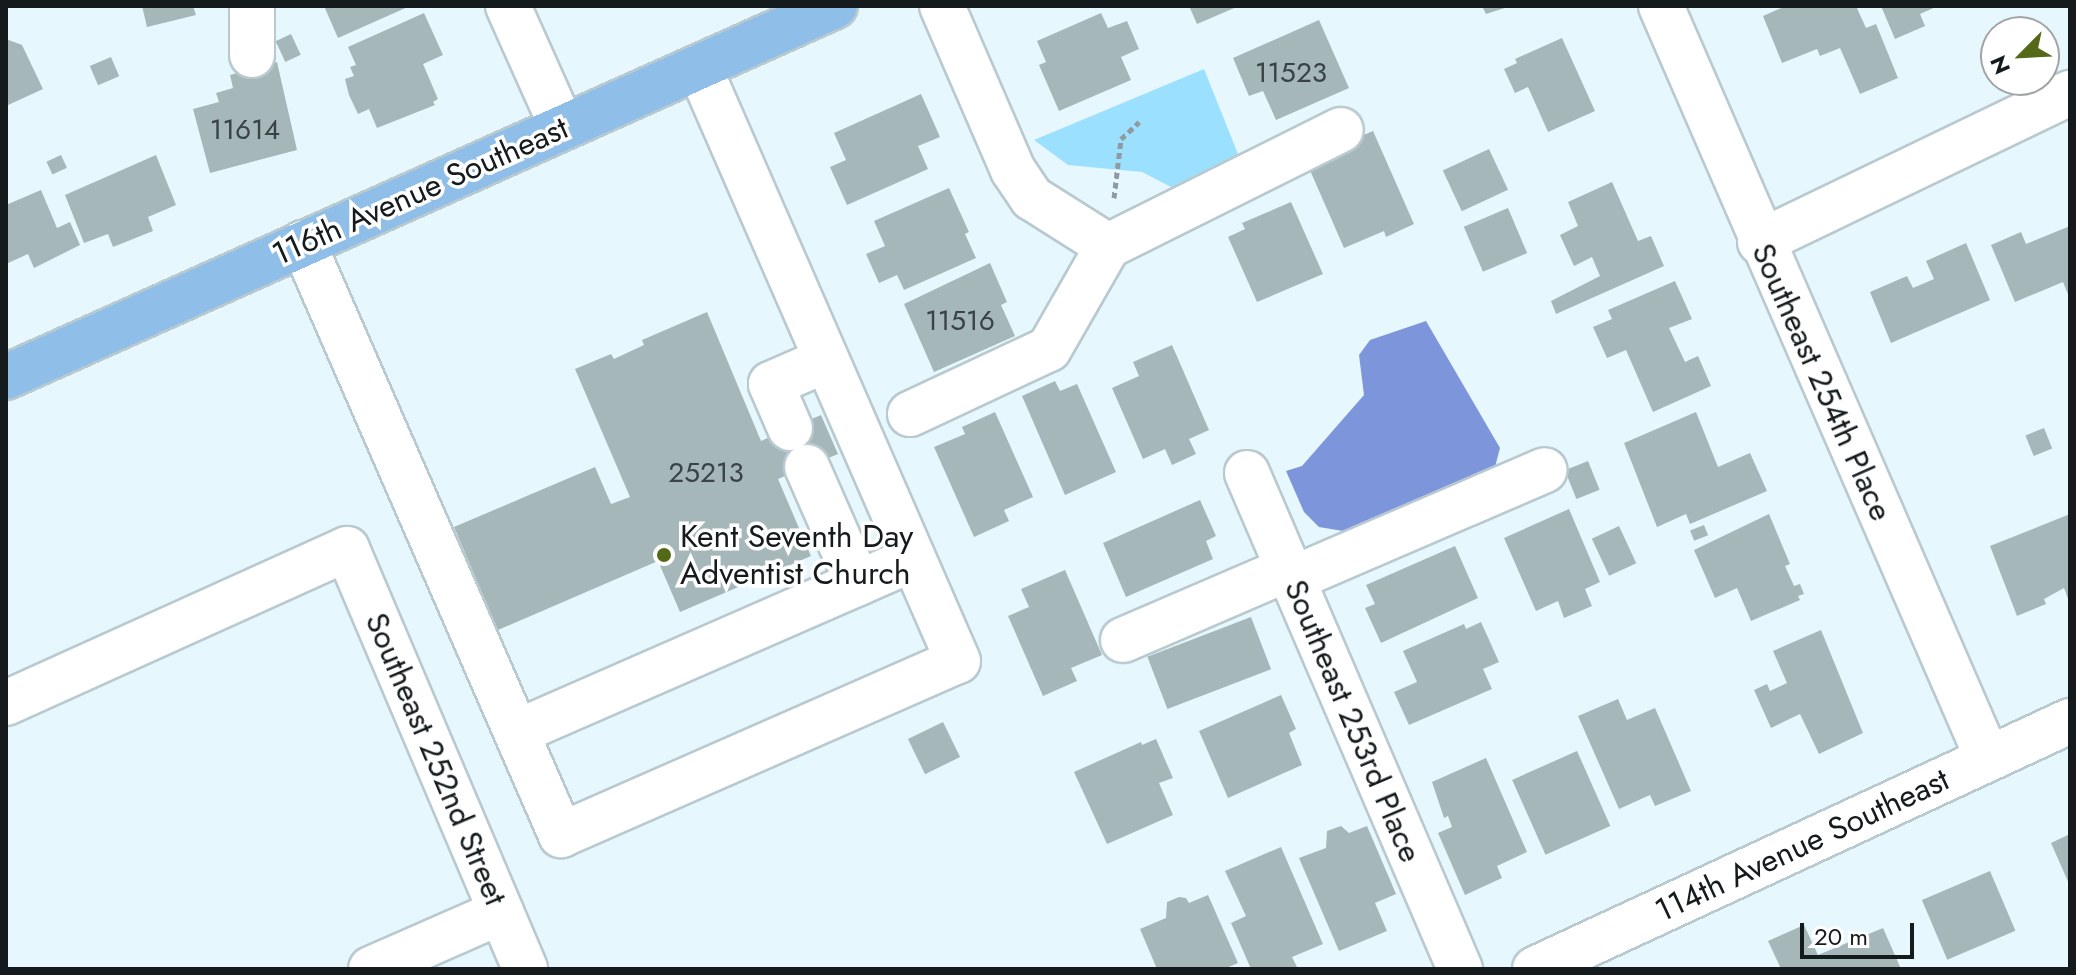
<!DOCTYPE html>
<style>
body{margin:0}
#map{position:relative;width:2076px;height:975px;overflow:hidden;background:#e7f7fe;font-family:Jost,sans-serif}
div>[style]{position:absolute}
.green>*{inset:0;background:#9be1ff}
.water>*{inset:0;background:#7d96db}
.building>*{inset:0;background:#a6b7b9;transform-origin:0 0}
.path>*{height:5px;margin-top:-2.5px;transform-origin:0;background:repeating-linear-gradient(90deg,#8f9ba0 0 6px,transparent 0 10px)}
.roads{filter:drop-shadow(2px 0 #b9c9d0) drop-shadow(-2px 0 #b9c9d0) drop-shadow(0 2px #b9c9d0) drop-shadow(0 -2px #b9c9d0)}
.minor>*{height:44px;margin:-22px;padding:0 22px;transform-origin:22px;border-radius:22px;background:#fff}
.major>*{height:44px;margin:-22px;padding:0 22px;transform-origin:22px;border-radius:22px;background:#8fbfe9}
.dots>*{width:22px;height:22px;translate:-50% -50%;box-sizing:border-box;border:4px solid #fff;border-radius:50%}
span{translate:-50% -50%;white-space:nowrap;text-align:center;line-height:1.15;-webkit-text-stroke:7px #fff;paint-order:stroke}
.number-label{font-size:28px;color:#394244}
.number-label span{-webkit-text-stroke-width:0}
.street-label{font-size:32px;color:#151b1d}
.poi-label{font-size:32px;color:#151b1d}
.left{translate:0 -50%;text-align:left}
.frame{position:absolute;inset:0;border:8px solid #151b1d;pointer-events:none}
.north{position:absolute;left:1980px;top:16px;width:80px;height:80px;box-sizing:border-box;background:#fff;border:2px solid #a1a4a5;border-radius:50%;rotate:246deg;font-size:22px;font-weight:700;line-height:32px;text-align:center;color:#151b1d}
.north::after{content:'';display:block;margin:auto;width:28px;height:36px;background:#546918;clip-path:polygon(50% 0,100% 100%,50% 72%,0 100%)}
.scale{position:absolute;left:1800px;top:923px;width:114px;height:36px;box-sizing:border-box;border:4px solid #151b1d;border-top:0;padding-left:10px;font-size:24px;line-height:28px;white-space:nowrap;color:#151b1d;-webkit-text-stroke:6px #fff;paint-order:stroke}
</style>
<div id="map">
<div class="green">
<i style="clip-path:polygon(1204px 69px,1238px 154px,1173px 188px,1142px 172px,1068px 165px,1034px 140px)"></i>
</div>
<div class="water">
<i style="clip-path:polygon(1426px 321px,1500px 448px,1495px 467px,1343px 531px,1319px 527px,1304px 512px,1286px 471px,1302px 466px,1364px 395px,1359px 355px,1370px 340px)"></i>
</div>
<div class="building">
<i style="clip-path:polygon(142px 6px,193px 6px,196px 15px,147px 27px)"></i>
<i style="clip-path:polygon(324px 6px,410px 6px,338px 38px)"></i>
<i style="clip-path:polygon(1189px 6px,1239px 6px,1197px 24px)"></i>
<i style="clip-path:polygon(1482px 6px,1511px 6px,1486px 14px)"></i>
<i style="clip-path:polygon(1786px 6px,1856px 6px,1866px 28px,1876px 24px,1898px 78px,1860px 94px,1840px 48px,1820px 56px,1817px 49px,1782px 63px,1763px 16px)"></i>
<i style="clip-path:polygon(1881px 6px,1938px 6px,1920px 14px,1925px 26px,1895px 39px)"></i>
<i style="clip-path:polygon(424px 13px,443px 55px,423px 64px,438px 99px,433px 102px,435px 105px,377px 128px,369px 109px,358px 114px,349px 95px,345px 79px,354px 76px,350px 67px,356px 65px,348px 47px)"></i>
<i style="clip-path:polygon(1101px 13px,1108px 28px,1127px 21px,1139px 49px,1121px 57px,1131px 80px,1059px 111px,1039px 65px,1046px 62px,1037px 41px)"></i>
<i style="clip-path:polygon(1319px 20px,1349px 88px,1276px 120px,1263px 91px,1249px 96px,1233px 58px)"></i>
<i style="left:291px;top:34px;width:23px;height:17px;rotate:65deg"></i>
<i style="clip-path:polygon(1562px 38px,1595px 111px,1548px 132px,1528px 87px,1515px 93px,1504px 69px,1517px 63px,1515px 59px)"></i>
<i style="clip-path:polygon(6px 39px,22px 45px,43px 89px,6px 106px)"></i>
<i style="left:111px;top:57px;width:21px;height:23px;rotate:67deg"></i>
<i style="clip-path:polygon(277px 62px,297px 150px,210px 173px,193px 109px,219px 102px,216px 93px,233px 88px,230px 75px)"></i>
<i style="clip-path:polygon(921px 94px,940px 137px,918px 146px,928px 169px,847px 205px,830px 167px,846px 160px,834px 133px)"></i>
<i style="clip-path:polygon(1373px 131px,1414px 224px,1386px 237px,1384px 231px,1344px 248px,1309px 168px,1336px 147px)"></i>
<i style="left:1489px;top:149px;width:45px;height:51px;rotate:65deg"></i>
<i style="left:61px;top:155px;width:14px;height:16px;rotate:65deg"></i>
<i style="clip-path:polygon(156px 155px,176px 205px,148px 217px,153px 231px,113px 247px,108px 234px,84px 243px,65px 195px)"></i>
<i style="clip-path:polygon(1612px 182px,1638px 241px,1651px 236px,1664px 266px,1556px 314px,1551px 301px,1600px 276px,1592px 257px,1574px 266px,1560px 235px,1578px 226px,1568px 202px)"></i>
<i style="clip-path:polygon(949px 188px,969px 232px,965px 234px,976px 258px,904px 290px,897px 275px,879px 283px,866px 254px,885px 246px,874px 221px)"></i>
<i style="clip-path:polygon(41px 190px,57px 228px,70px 222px,80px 245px,34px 268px,28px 254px,6px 264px,6px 205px)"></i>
<i style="clip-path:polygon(1291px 202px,1323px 274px,1257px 302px,1228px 237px,1245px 229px,1242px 223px)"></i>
<i style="left:1508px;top:208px;width:49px;height:48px;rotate:67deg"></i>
<i style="clip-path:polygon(2070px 226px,2070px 299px,2063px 282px,2015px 302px,1991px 245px,2021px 232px,2026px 244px)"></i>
<i style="clip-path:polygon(1966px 243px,1990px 300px,1891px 343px,1870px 292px,1907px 276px,1913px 288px,1934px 279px,1926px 261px)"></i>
<i style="clip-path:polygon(990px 263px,1007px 302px,1001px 305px,1015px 336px,934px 372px,904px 304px)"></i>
<i style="clip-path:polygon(1675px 281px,1692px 319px,1669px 328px,1685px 362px,1698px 356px,1711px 386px,1653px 412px,1626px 350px,1607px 358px,1593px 327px,1612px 319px,1608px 310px)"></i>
<i style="clip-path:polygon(707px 312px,761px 441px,821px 415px,838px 454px,778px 479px,811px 556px,680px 612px,658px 561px,498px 630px,454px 527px,595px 467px,611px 504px,630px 497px,575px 369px,611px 354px,614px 359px,644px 345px,642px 340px)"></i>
<i style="clip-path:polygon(1172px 345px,1209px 430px,1189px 439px,1196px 454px,1172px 465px,1165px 449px,1143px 459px,1112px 388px,1139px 376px,1133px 362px)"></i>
<i style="clip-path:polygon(1055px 381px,1060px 391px,1077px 384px,1116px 472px,1065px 495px,1022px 396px)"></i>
<i style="clip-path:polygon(995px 412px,1033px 497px,1004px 510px,1009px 521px,974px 537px,934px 447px,965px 434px,962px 427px)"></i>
<i style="clip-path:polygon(1696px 412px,1718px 467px,1750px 453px,1767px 491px,1690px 524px,1686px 514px,1657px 527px,1624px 443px)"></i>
<i style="left:2044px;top:428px;width:22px;height:20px;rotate:68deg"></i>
<i style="left:1588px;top:461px;width:31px;height:25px;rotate:68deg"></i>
<i style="clip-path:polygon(1200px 500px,1216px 536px,1206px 541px,1213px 559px,1126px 597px,1103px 543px)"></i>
<i style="clip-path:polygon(1569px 509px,1600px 582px,1585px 589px,1592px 606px,1564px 618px,1558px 601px,1536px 611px,1504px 538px)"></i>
<i style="clip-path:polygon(1769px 514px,1790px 564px,1785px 566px,1794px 586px,1800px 584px,1804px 594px,1798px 596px,1800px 600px,1751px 621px,1737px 588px,1715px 598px,1694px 550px)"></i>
<i style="clip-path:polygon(2070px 514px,2070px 604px,2064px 588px,2044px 599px,2046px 604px,2017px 616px,1990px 546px)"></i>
<i style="left:1704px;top:525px;width:11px;height:15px;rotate:68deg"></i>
<i style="left:1619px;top:526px;width:41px;height:30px;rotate:65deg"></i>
<i style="clip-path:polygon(1455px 546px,1478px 598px,1381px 643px,1365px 608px,1375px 604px,1366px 585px)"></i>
<i style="clip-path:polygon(1065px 570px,1102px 655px,1071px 668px,1077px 681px,1043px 696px,1008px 616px,1029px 607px,1021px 589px)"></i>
<i style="left:1251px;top:617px;width:56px;height:111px;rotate:69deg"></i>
<i style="clip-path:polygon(1481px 622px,1499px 662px,1483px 669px,1492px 689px,1409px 725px,1394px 692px,1417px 682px,1403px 651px,1464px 624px,1466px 629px)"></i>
<i style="clip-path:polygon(1821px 630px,1863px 733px,1819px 754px,1800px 714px,1771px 728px,1754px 690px,1767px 684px,1770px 691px,1787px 683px,1773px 651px)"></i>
<i style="clip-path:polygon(1281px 695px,1296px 729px,1289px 733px,1302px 765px,1228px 798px,1199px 731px)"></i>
<i style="clip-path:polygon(1618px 699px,1627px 720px,1655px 708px,1691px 791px,1655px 806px,1650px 795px,1619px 809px,1578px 716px)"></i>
<i style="left:943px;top:722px;width:39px;height:39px;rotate:64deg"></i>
<i style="clip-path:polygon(1156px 739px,1173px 778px,1159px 783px,1173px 815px,1107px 844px,1074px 772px,1141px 742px,1142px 745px)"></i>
<i style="left:1577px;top:751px;width:82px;height:71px;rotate:66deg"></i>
<i style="clip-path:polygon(1486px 758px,1527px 852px,1497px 866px,1502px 878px,1465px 895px,1438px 833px,1452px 827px,1448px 816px,1444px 818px,1432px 782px)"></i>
<i style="clip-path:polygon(1341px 826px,1349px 833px,1367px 826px,1396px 894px,1375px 903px,1387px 931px,1339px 951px,1299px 858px,1326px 848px,1327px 831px)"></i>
<i style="clip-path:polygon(2070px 834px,2070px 886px,2051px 843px)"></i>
<i style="clip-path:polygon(1281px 847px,1323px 944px,1292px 957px,1297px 967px,1292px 969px,1251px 969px,1231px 923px,1246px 916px,1225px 871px)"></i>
<i style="left:1990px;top:871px;width:65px;height:74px;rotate:67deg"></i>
<i style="clip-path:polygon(1208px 895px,1238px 963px,1224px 969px,1157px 969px,1140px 929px,1166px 918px,1167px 902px,1179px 897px,1186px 898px,1189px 903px)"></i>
<i style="clip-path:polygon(1804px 925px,1818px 955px,1883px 928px,1901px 969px,1781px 969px,1768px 941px)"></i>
</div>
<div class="path">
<i style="left:1114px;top:198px;width:59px;rotate:-83.2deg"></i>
<i style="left:1121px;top:139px;width:25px;rotate:-43deg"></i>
</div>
<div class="roads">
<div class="minor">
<i style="left:252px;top:6px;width:49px;rotate:90deg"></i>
<i style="left:508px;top:6px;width:133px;rotate:65.9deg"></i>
<i style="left:942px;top:6px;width:179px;rotate:66.6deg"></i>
<i style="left:1013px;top:170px;width:34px;rotate:56deg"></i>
<i style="left:1032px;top:198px;width:90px;rotate:32.3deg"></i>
<i style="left:1661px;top:6px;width:819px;rotate:66.53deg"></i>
<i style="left:1760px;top:242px;width:344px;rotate:-25.7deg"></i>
<i style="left:303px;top:243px;width:646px;rotate:66.45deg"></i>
<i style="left:561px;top:835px;width:433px;rotate:-23.7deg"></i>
<i style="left:958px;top:661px;width:648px;rotate:-113.56deg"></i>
<i style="left:910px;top:414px;width:153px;rotate:-25.1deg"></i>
<i style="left:1049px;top:349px;width:119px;rotate:-60.2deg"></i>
<i style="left:1108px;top:246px;width:260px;rotate:-26.5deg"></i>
<i style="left:790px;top:428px;width:48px;rotate:-113.4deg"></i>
<i style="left:771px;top:384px;width:60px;rotate:-23.6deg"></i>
<i style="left:807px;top:467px;width:127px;rotate:66.3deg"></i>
<i style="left:1247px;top:473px;width:540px;rotate:66.76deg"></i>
<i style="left:1292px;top:579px;width:275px;rotate:-23.3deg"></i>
<i style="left:1123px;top:640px;width:180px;rotate:-23.3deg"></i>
<i style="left:6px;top:703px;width:374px;rotate:-24.3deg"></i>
<i style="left:347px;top:549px;width:456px;rotate:67deg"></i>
<i style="left:517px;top:732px;width:432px;rotate:-23.6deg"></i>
<i style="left:371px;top:969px;width:142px;rotate:-23.7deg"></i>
<i style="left:1535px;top:969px;width:590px;rotate:-24.87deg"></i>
</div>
<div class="major">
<i style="left:6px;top:377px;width:908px;rotate:-24.11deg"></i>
</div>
</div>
<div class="dots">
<i style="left:664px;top:555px;background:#546918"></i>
</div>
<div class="number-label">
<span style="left:1291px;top:73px">11523</span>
<span style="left:245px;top:130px">11614</span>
<span style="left:960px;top:321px">11516</span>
<span style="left:706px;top:473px">25213</span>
</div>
<div class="street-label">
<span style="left:420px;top:191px;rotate:-24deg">116th Avenue Southeast</span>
<span style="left:1822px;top:382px;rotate:66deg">Southeast 254th Place</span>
<span style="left:1353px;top:721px;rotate:67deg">Southeast 253rd Place</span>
<span style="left:436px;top:759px;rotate:67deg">Southeast 252nd Street</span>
<span style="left:1802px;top:845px;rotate:-25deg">114th Avenue Southeast</span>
</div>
<div class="poi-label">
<span class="left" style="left:680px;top:555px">Kent Seventh Day<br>Adventist Church</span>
</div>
<div class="frame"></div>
<div class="north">N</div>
<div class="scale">20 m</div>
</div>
